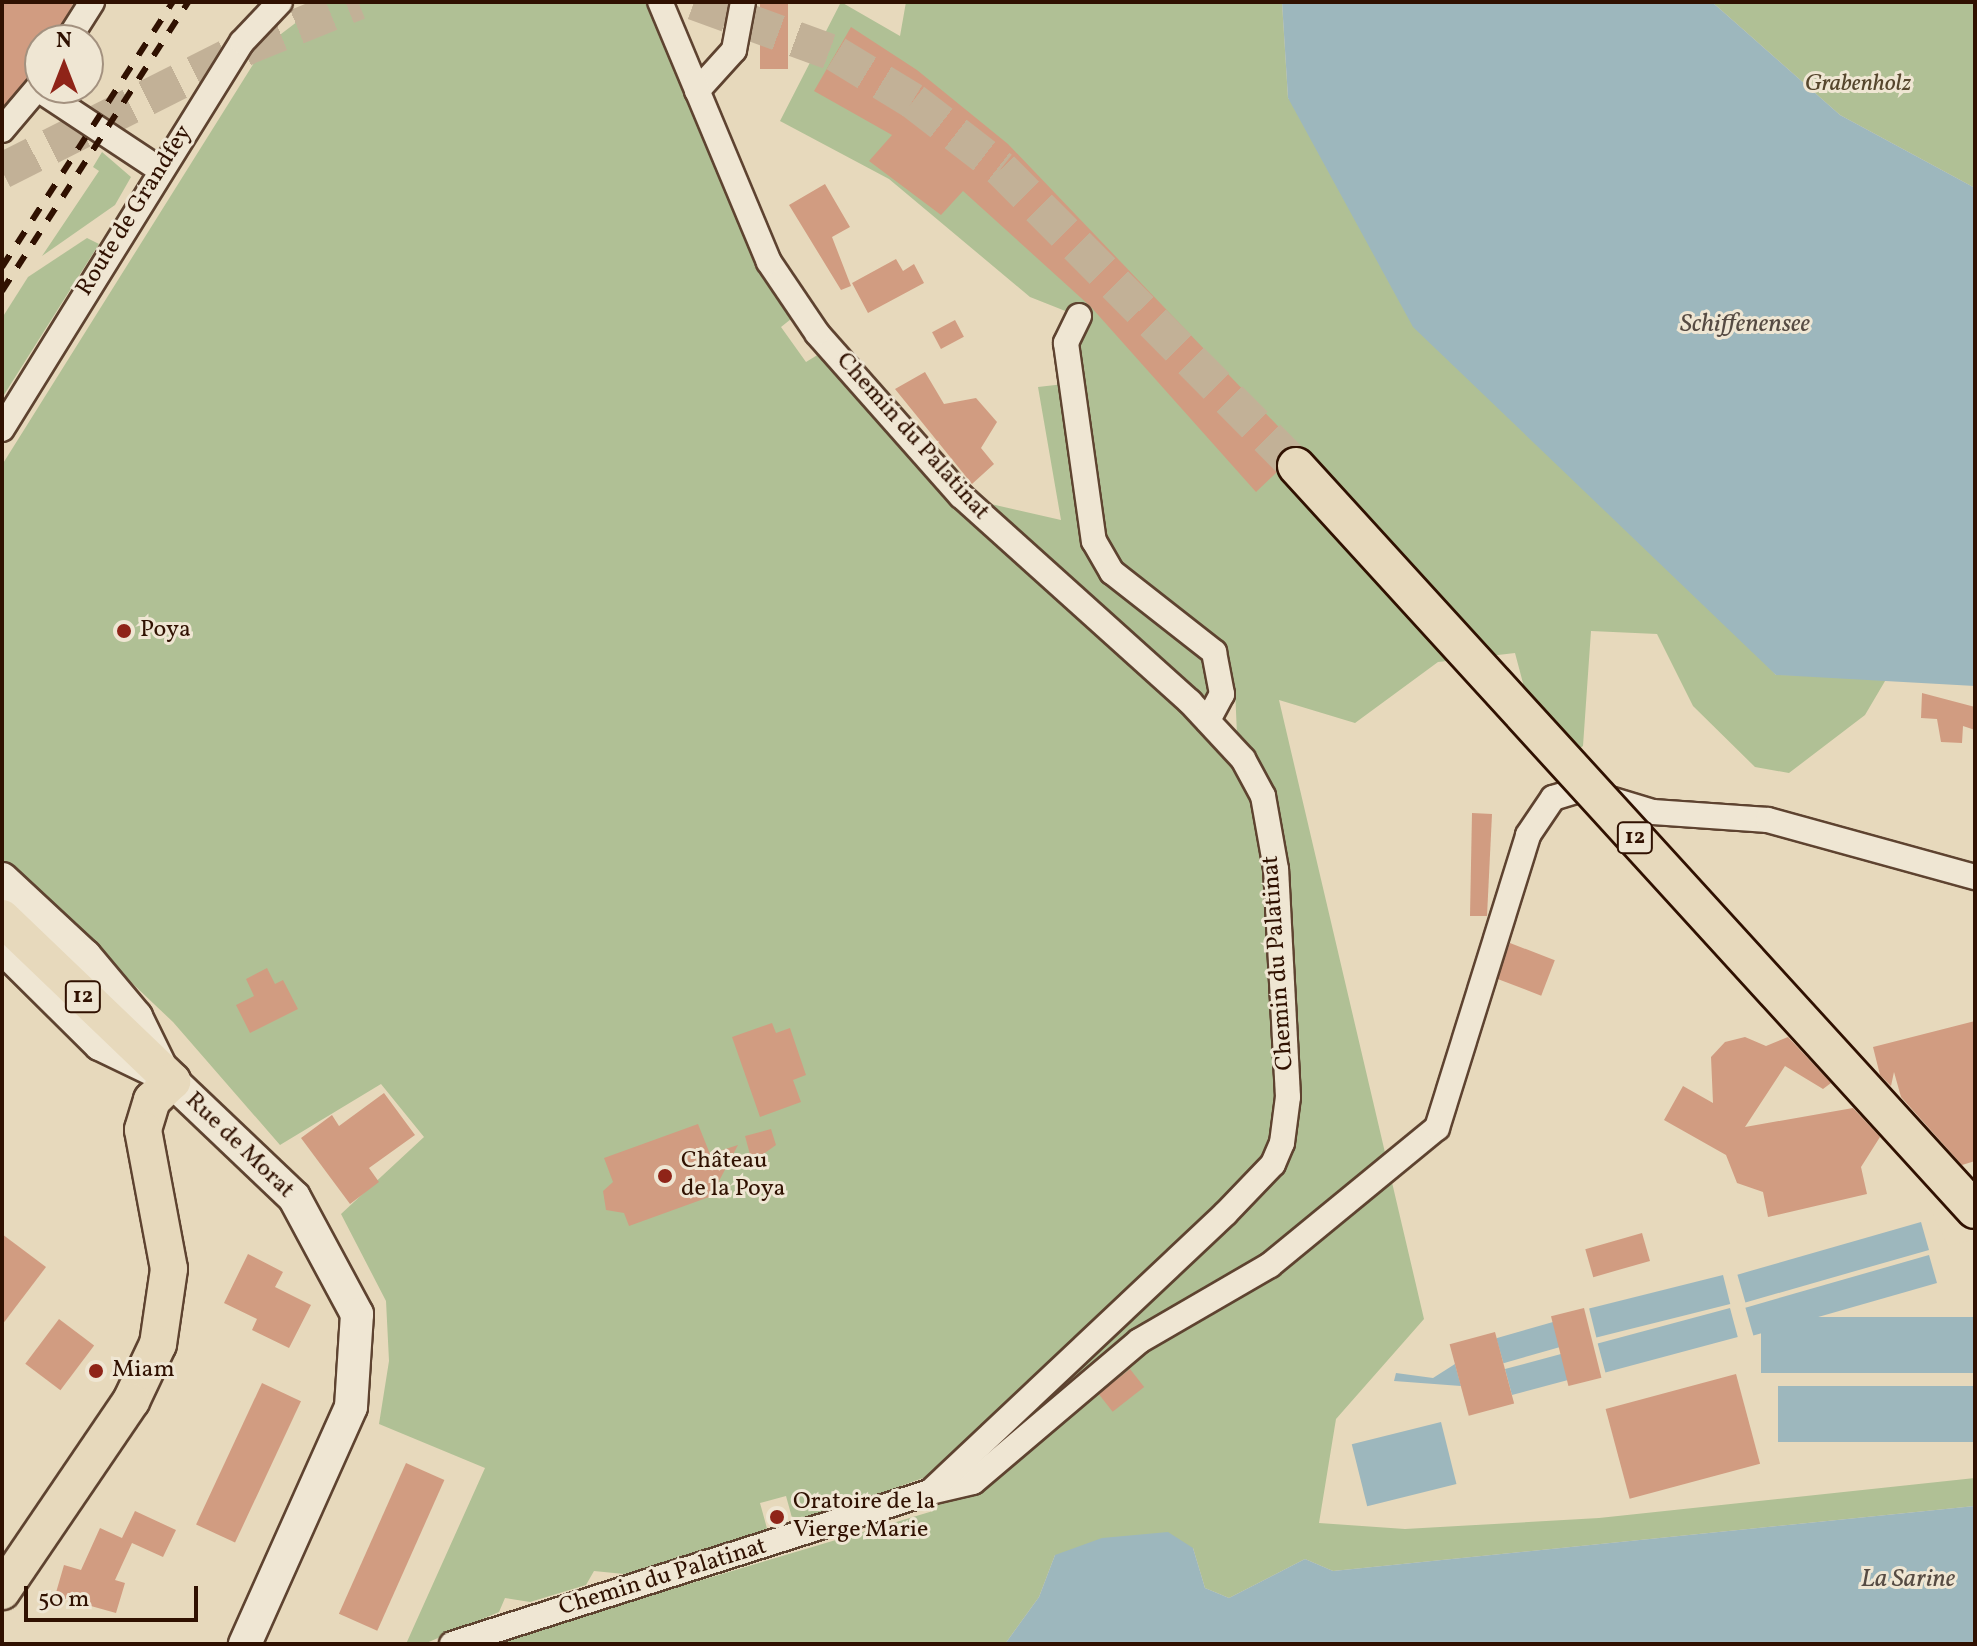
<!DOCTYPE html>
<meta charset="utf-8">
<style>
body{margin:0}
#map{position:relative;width:1977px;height:1646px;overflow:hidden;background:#e7d9bc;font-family:Vollkorn,serif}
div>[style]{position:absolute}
.green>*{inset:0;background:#b0c095}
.water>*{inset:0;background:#9db7bd;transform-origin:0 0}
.pier>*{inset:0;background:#e7d9bc}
.building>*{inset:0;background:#d19c81;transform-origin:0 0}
.primary-tunnel>*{height:36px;margin-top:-18px;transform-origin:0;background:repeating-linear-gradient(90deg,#c2b197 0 36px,transparent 0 54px)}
.roads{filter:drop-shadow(2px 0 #5e4330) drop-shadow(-2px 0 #5e4330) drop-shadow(0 2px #5e4330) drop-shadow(0 -2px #5e4330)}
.street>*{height:24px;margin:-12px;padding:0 12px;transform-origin:12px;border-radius:12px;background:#efe6d3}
.secondary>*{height:32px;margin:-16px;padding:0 16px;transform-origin:16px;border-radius:16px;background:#efe6d3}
.primary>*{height:36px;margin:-18px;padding:0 18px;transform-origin:18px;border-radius:18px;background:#e7d9bc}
.rail>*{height:6px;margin-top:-3px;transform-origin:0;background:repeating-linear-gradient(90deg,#301101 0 14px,transparent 0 28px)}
.bridges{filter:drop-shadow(2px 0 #301101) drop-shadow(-2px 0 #301101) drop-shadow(0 2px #301101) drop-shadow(0 -2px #301101)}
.primary-bridge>*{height:36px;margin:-18px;padding:0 18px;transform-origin:18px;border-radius:18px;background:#e7d9bc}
.dots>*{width:22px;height:22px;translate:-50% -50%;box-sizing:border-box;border:4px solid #efe6d3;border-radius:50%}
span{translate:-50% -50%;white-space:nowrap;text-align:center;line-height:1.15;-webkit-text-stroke:6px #efe6d3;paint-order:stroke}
.shield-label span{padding:2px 6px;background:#efe6d3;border:2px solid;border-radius:6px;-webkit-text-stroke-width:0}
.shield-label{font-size:22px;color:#301101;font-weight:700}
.park-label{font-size:24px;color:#56462d;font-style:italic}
.street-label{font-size:24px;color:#301101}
.poi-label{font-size:24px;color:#301101}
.left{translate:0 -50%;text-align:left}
.water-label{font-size:26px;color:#564b43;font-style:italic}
.frame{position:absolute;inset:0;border:4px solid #301101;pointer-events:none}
.north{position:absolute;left:24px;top:24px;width:80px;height:80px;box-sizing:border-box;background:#efe6d3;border:2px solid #a3917f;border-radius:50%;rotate:0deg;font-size:22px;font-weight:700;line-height:32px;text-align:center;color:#301101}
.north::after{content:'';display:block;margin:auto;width:28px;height:36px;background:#8f2418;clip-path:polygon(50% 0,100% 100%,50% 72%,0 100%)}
.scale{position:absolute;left:24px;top:1586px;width:174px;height:36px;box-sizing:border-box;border:4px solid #301101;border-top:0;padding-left:10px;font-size:24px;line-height:28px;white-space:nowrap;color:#301101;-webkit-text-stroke:6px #efe6d3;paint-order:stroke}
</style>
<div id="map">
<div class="green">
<i style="clip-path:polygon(323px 2px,650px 2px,796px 315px,781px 327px,806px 362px,824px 351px,1252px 761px,1237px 735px,1235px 688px,1222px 652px,1124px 570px,1105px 541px,1083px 409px,1078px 316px,1030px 297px,889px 179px,780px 121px,841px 2px,900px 36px,906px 2px,1282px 2px,1288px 98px,1776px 675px,1888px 676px,1865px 715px,1789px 773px,1755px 767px,1693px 706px,1657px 634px,1591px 631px,1583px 746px,1546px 770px,1515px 653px,1438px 662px,1355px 723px,1279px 700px,1424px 1319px,1336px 1419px,1319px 1523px,1405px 1529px,1599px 1518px,1975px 1478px,1975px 1506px,1333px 1571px,1305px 1559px,1229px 1598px,1205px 1588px,1193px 1548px,1055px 1555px,1039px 1597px,1005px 1644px,487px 1644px,933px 1511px,923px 1478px,794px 1525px,786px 1496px,760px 1503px,768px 1532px,624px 1574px,594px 1571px,586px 1585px,530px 1602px,505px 1598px,499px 1612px,424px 1644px,406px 1644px,485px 1468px,379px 1424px,389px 1361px,386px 1301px,341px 1214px,424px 1137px,381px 1084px,280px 1145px,173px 1022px,2px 860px,2px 465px,264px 47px)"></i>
<i style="clip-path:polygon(1712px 2px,1975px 2px,1975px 188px,1840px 115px)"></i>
<i style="clip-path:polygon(102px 152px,131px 177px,115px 205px,42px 256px,99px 171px,93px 167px)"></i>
<i style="clip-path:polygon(87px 238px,99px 244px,2px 398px,2px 318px,28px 277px)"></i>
<i style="clip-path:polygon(1064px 384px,1088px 543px,1206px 658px,1213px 681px,1207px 695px,1196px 697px,982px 502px,1061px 520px,1038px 387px)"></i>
</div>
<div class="water">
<i style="clip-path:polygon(1282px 2px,1712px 2px,1840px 115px,1975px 188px,1975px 686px,1776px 675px,1413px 327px,1288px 98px)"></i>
<i style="left:1921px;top:1222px;width:29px;height:191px;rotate:74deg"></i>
<i style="left:1929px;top:1255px;width:29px;height:191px;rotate:74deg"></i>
<i style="left:1723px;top:1275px;width:30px;height:138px;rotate:76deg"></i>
<i style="left:1730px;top:1308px;width:30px;height:137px;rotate:75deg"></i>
<i style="left:1975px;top:1317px;width:56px;height:214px;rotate:90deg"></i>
<i style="left:1553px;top:1322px;width:26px;height:59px;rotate:74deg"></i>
<i style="left:1561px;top:1354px;width:27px;height:58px;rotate:75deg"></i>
<i style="clip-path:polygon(1455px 1364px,1461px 1386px,1394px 1381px,1396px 1373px,1433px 1378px)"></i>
<i style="left:1975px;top:1386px;width:56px;height:197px;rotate:90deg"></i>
<i style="left:1441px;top:1422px;width:64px;height:92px;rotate:76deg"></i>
<i style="clip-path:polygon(1975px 1506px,1975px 1644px,1005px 1644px,1039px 1597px,1055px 1555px,1102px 1538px,1168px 1532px,1193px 1548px,1205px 1588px,1229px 1598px,1305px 1559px,1333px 1571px)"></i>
</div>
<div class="pier">
<i style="clip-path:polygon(1975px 1195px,1975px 1239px,1948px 1246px,1930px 1208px)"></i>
</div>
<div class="building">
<i style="clip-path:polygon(2px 2px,74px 2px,53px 40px,40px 40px,39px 70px,2px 107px)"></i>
<i style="left:760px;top:2px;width:28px;height:67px"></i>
<i style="clip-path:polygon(851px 27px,917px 70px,1008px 144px,1297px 446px,1281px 451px,1276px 473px,1256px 492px,1091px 307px,963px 191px,941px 215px,869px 161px,892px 135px,814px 91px)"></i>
<i style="clip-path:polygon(825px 184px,850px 227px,832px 237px,851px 286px,841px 290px,789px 205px)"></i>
<i style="clip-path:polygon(896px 259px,903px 271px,914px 264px,924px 283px,868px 313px,852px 283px)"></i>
<i style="left:955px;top:320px;width:19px;height:26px;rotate:62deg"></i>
<i style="clip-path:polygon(925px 372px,944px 404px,976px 398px,997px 422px,981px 448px,994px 464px,972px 484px,895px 389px)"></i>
<i style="clip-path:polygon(1922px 693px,1975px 707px,1975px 730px,1963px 726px,1962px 743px,1941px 742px,1937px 719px,1921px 718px)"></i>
<i style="clip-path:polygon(1472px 813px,1492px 814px,1487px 916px,1470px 916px)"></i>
<i style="left:1510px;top:943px;width:48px;height:38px;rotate:21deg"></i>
<i style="clip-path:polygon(267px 968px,275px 984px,283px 980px,298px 1009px,250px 1033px,236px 1005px,254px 996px,246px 979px)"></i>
<i style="clip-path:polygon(1975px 1021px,1975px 1161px,1962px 1165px,1901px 1097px,1894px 1072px,1891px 1086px,1880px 1075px,1873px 1047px)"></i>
<i style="clip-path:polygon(772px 1023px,776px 1033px,790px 1028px,806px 1075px,793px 1080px,801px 1102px,760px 1117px,732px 1037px)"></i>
<i style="clip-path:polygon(1745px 1037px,1766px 1046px,1788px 1037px,1831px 1083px,1823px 1089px,1785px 1066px,1745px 1127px,1853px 1108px,1880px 1137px,1861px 1167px,1867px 1194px,1768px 1217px,1763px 1192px,1737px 1183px,1726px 1155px,1664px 1120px,1683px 1086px,1713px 1103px,1711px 1057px,1725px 1042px)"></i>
<i style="clip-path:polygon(384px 1093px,415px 1135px,369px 1168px,379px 1182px,350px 1204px,301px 1138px,332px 1115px,339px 1126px)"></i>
<i style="clip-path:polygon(698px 1124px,710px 1154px,738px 1145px,719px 1181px,723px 1192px,629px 1226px,624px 1213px,606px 1210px,603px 1191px,613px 1182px,604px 1158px)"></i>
<i style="clip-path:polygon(771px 1129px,776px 1145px,752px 1162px,745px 1136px)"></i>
<i style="left:1642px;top:1233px;width:29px;height:59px;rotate:74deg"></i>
<i style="clip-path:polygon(2px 1234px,46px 1267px,2px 1325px)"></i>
<i style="clip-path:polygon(248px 1254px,283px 1272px,275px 1287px,311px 1305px,289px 1348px,252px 1330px,257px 1319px,224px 1303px)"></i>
<i style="left:1584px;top:1308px;width:72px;height:34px;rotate:76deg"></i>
<i style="left:59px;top:1319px;width:44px;height:56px;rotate:37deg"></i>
<i style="left:1495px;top:1332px;width:74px;height:47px;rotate:75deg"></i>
<i style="left:1130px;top:1369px;width:23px;height:40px;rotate:52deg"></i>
<i style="left:1736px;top:1374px;width:93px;height:135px;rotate:75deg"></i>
<i style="left:262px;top:1383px;width:43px;height:156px;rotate:25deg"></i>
<i style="left:406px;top:1463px;width:42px;height:165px;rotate:24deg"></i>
<i style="clip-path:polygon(135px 1511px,176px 1530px,163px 1557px,132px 1543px,115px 1580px,125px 1583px,116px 1613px,55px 1596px,64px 1565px,81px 1570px,100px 1528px,122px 1538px)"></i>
</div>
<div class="primary-tunnel">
<i style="left:694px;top:2px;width:151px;rotate:20.1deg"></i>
<i style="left:836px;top:54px;width:90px;rotate:31.4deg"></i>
<i style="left:913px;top:101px;width:111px;rotate:37.7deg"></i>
<i style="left:1001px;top:169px;width:419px;rotate:45.2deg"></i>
<i style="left:2px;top:171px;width:275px;rotate:-26.8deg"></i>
<i style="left:247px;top:47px;width:120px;rotate:-22.1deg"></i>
</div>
<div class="roads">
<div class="street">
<i style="left:68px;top:40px;width:45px;rotate:-57.7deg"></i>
<i style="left:38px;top:89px;width:145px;rotate:33.5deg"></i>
<i style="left:697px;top:91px;width:55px;rotate:-47.9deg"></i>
<i style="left:734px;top:50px;width:49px;rotate:-79.4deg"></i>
<i style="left:2px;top:130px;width:59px;rotate:-49.8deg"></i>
<i style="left:1079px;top:316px;width:30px;rotate:116deg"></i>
<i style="left:1066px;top:343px;width:200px;rotate:82deg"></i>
<i style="left:1094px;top:541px;width:36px;rotate:60deg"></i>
<i style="left:1112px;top:572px;width:130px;rotate:38.1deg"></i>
<i style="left:1214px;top:652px;width:43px;rotate:79.2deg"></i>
<i style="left:1222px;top:694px;width:30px;rotate:118deg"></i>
<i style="left:2px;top:429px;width:455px;rotate:-58.2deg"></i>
<i style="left:242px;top:42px;width:55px;rotate:-46.5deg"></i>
<i style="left:930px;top:1492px;width:44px;rotate:-13.1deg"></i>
<i style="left:973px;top:1482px;width:218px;rotate:-40.3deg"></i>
<i style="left:1139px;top:1341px;width:151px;rotate:-30.1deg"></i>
<i style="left:1270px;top:1265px;width:216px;rotate:-39.4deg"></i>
<i style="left:1437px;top:1128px;width:307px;rotate:-72.7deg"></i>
<i style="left:1528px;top:835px;width:45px;rotate:-56deg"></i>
<i style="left:1553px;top:798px;width:28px;rotate:-17deg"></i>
<i style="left:1580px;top:790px;width:76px;rotate:16.8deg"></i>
<i style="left:1653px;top:812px;width:115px;rotate:4deg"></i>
<i style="left:1768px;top:820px;width:215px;rotate:15.4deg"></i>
<i style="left:452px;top:1644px;width:502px;rotate:-17.64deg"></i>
<i style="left:930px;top:1492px;width:405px;rotate:-43.3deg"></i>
<i style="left:1225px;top:1214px;width:69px;rotate:-46.2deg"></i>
<i style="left:1273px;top:1164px;width:23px;rotate:-67deg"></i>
<i style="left:1282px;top:1143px;width:46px;rotate:-82.6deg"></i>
<i style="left:1288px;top:1097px;width:228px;rotate:-93deg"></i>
<i style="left:1276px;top:869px;width:74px;rotate:-100.1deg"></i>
<i style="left:1263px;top:796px;width:42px;rotate:-118.4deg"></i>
<i style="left:1243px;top:759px;width:78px;rotate:-132.9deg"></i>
<i style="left:1190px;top:702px;width:308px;rotate:-138deg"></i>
<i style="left:961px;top:496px;width:217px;rotate:-131.5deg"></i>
<i style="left:817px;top:333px;width:86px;rotate:-124.1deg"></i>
<i style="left:769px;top:262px;width:282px;rotate:-112.7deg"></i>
</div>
<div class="secondary">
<i style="left:2px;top:879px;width:113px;rotate:42.9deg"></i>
<i style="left:85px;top:956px;width:80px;rotate:50.1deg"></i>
<i style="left:136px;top:1017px;width:52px;rotate:63.9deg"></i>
<i style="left:2px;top:947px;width:138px;rotate:44.7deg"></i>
<i style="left:100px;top:1044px;width:60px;rotate:25.7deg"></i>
<i style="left:172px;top:1081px;width:168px;rotate:43.6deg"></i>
<i style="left:294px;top:1197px;width:133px;rotate:61.7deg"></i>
<i style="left:357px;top:1314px;width:93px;rotate:93.7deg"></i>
<i style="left:351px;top:1407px;width:260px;rotate:114.1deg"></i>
</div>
<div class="primary">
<i style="left:2px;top:918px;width:236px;rotate:43.8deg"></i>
<i style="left:172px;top:1081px;width:28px;rotate:136deg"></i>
<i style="left:152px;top:1100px;width:31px;rotate:107deg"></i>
<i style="left:143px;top:1130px;width:141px;rotate:79.4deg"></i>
<i style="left:169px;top:1269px;width:76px;rotate:98.3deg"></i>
<i style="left:158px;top:1344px;width:63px;rotate:115.3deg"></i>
<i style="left:131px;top:1401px;width:230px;rotate:124.2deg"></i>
</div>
</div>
<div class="rail">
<i style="left:2px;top:267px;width:315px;rotate:-57.2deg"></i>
<i style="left:2px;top:291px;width:344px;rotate:-57.2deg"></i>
</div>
<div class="bridges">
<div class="primary-bridge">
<i style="left:1296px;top:466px;width:1007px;rotate:47.62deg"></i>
</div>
</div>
<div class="dots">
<i style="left:124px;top:631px;background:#8f2418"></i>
<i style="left:665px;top:1176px;background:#8f2418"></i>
<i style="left:96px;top:1371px;background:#8f2418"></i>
<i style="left:777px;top:1517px;background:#8f2418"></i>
</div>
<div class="shield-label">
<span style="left:1635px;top:838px">12</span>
<span style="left:83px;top:997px">12</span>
</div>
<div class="park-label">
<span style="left:1858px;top:85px">Grabenholz</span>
</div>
<div class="street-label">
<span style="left:135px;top:211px;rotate:-58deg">Route de Grandfey</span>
<span style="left:912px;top:437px;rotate:48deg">Chemin du Palatinat</span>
<span style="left:1279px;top:963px;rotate:-94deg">Chemin du Palatinat</span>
<span style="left:239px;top:1146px;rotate:44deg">Rue de Morat</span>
<span style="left:663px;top:1578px;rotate:-17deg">Chemin du Palatinat</span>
</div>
<div class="poi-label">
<span class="left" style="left:140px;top:631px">Poya</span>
<span class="left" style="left:681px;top:1176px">Château<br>de la Poya</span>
<span class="left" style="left:112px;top:1371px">Miam</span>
<span class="left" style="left:793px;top:1517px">Oratoire de la<br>Vierge Marie</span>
</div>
<div class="water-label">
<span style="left:1745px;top:325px">Schiffenensee</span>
<span style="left:1908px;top:1580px">La Sarine</span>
</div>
<div class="frame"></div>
<div class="north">N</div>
<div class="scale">50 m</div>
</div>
